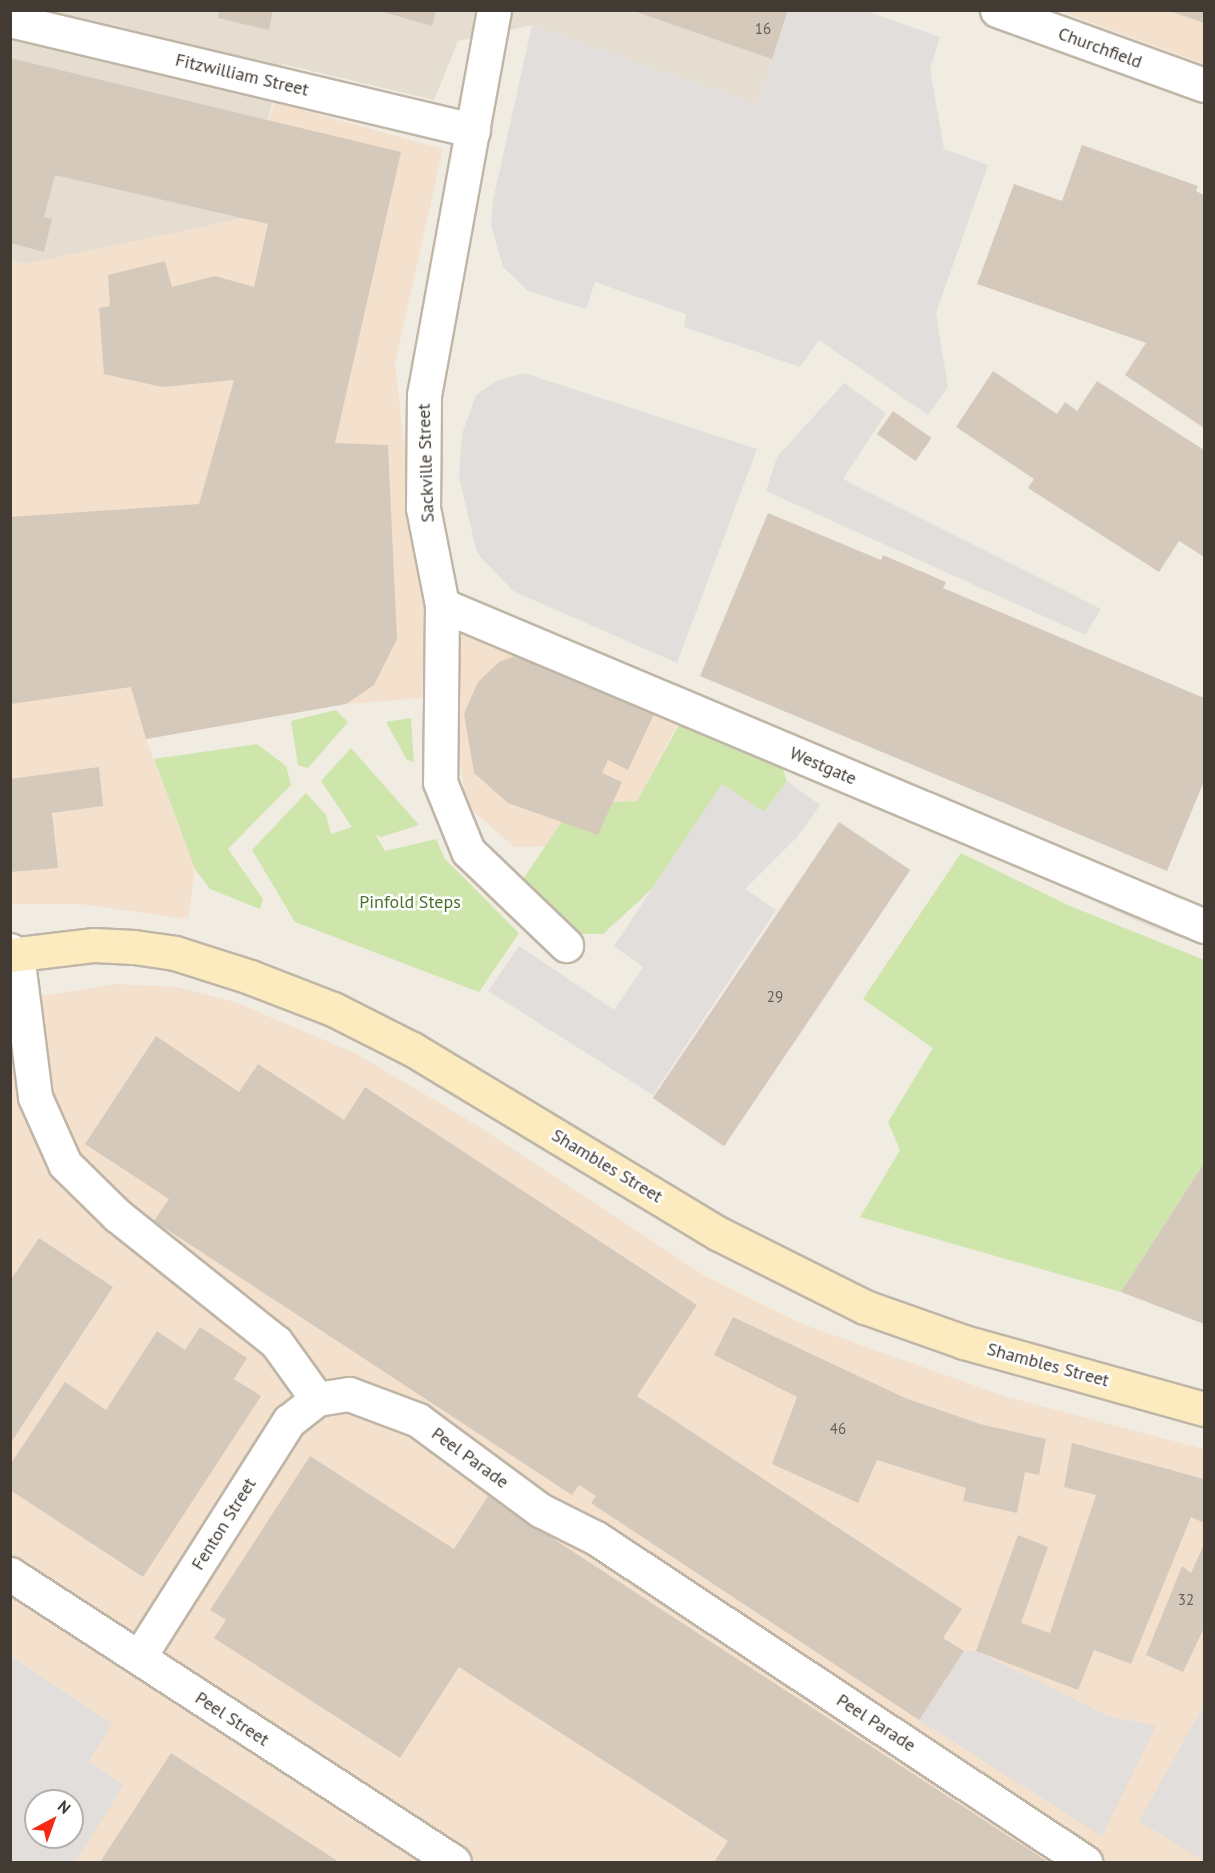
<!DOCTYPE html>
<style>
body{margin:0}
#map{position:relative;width:1215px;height:1873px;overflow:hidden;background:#f1ece2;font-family:"PT Sans",sans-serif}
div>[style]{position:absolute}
.residential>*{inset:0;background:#e5ddd0}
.commercial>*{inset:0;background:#f4e1cd}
.green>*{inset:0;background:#cee5ab}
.parking>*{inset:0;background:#e1dedb}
.building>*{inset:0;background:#d5c9bb;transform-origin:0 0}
.roads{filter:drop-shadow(2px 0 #bfb6a8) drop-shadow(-2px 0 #bfb6a8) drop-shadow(0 2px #bfb6a8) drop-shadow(0 -2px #bfb6a8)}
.street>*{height:33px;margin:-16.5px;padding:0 16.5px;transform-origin:16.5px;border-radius:16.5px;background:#fff}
.secondary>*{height:33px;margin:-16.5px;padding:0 16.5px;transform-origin:16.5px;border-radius:16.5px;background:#fdebc0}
span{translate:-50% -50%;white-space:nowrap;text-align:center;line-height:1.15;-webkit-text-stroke:5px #fff;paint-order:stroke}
.number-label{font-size:15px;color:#675e55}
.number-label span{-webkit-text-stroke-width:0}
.street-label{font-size:18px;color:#423b33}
.park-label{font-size:18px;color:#487228}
.frame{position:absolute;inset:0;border:12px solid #423b33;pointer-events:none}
.north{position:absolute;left:24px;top:1789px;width:60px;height:60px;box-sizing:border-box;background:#fff;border:2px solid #b3b1ad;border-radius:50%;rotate:41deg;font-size:16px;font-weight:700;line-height:24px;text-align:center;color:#423b33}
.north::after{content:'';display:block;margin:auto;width:21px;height:27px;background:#f62a14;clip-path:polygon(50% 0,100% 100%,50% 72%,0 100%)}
</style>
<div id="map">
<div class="residential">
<i style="clip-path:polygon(11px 11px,788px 11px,757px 104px,532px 25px,458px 41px,434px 100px,282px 64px,268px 120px,401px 152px,10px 698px,245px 218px,27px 264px,11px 261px)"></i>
</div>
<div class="commercial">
<i style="clip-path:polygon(1059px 11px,1204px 11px,1204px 64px)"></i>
<i style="clip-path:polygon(274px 102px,443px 149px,395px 363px,422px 602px,683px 714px,637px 801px,613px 802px,593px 845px,514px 847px,466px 805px,454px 713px,422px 698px,346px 704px,146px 739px,195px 869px,188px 919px,80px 904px,11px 904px,11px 261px,27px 264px,245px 218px)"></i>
<i style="clip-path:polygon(evenodd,117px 984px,177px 987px,235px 1002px,355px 1053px,475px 1124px,705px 1276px,802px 1324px,1004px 1396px,1204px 1449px,1204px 1862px,11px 1862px,10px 1001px,117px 984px,36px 1801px,72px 1801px,72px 1837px,36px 1837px,36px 1801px)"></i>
</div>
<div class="green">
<i style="clip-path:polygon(336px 710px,348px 722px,308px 768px,298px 765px,291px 721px)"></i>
<i style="clip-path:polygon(411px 718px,414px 762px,407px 760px,386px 722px)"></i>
<i style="clip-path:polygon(681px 721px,783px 769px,787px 781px,764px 812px,722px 785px,652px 889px,603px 934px,575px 934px,521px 882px,563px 820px,598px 834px,613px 802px,637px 801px)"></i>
<i style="clip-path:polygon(257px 744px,286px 766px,291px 785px,228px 849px,263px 899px,260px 909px,210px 889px,195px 869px,154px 759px)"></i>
<i style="clip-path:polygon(351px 748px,419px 825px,381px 837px,375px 834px,385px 851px,436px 839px,445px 859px,519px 933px,479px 992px,295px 922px,252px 850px,306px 793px,326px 815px,331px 834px,352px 827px,321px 781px)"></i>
<i style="clip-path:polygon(961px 853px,1070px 906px,1204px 960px,1204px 1163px,1121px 1292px,860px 1217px,900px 1150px,888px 1122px,933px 1048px,863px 999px)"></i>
</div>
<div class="parking">
<i style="clip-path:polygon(788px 11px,866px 11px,940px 37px,930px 69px,944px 149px,988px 165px,936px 313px,948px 387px,928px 415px,819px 340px,800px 367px,684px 327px,686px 314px,595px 282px,586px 309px,528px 291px,503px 267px,491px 225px,493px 200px,532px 25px,757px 104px)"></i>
<i style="clip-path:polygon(524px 373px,757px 449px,677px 663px,513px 591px,477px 553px,459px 477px,462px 434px,476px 395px,496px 381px)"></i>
<i style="clip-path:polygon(844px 383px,886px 413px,843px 479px,1101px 609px,1085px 635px,766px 491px,777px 457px)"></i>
<i style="clip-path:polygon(787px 781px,820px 805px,798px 836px,745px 889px,776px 910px,653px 1095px,488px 991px,519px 946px,614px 1010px,643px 967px,614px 946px,722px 784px,764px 812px)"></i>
<i style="clip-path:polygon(996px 856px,1204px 929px,1204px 946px,1148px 926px)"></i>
<i style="clip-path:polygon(964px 1651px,976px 1651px,1108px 1716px,1156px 1726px,1102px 1836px,919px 1720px)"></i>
<i style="clip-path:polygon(evenodd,11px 1656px,112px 1724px,89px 1761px,124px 1785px,75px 1862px,11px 1862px,11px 1656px,36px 1801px,72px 1801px,72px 1837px,36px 1837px,36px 1801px)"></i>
<i style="clip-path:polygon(1204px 1705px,1204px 1861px,1139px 1821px)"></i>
</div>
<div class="building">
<i style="clip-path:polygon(219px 10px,273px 10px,269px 30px,218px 18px)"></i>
<i style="clip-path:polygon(376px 10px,436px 10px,432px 26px)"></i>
<i style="clip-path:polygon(631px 10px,788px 10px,772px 59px)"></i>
<i style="clip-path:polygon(1204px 10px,1204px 23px,1170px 11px,1170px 10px)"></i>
<i style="clip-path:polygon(10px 58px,401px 152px,335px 443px,388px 445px,397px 639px,374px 685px,346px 704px,146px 739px,131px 687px,11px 704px,10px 517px,199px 504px,234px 380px,162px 387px,104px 374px,99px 308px,110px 306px,108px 275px,165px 261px,172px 287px,215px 276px,254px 287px,268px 224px,55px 175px,44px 217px,52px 219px,44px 252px,10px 243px)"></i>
<i style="clip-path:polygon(1082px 145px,1198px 186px,1196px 191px,1204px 195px,1204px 428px,1125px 375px,1146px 343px,977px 284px,1014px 184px,1062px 201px)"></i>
<i style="clip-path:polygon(993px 371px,1057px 414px,1065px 402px,1077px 411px,1097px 381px,1204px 450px,1204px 557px,1179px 541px,1159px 572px,1028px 488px,1034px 479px,956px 427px)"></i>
<i style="left:893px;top:411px;width:47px;height:28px;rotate:35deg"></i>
<i style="clip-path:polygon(768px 513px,881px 560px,883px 555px,946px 582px,943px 588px,1204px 698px,1204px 781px,1167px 871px,700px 676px)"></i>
<i style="clip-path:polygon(520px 654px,656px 710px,628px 770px,608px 760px,602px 773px,622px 782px,598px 835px,508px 803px,474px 773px,464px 714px,478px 682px,499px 662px)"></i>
<i style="clip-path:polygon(99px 767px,103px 806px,52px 813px,58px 868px,10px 872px,10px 779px)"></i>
<i style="left:839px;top:822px;width:86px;height:333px;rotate:34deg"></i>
<i style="clip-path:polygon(156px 1036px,239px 1092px,258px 1064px,344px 1120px,365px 1087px,697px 1305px,637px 1396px,962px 1609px,943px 1638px,964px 1651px,919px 1720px,591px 1503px,596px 1496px,579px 1485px,572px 1495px,154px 1221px,169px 1199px,85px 1144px)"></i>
<i style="clip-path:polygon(1204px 1163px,1204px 1324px,1121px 1292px)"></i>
<i style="clip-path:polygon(39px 1238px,113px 1287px,10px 1444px,10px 1281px)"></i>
<i style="clip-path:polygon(733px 1317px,905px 1398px,980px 1424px,1046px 1439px,1039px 1475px,1025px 1472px,1017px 1513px,963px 1501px,966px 1488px,877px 1460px,858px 1503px,772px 1464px,797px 1397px,714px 1355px)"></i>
<i style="clip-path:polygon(200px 1327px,247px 1358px,234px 1379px,261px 1396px,143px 1577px,10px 1490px,10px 1465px,65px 1382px,106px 1410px,157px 1331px,185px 1350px)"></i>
<i style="clip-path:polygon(1072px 1443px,1204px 1479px,1204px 1523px,1191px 1517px,1131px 1664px,1094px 1650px,1078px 1690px,976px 1651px,1018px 1535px,1048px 1547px,1021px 1623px,1050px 1633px,1096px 1495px,1064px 1487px)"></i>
<i style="clip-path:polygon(310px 1456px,454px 1549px,488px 1496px,1048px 1862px,714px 1862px,728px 1841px,459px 1667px,400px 1758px,214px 1638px,226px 1620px,210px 1610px)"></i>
<i style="clip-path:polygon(1204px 1544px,1204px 1628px,1183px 1672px,1146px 1655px,1182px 1566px,1191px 1573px)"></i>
<i style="clip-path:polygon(171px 1753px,339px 1862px,100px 1862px)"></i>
</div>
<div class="roads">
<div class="street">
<i style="left:494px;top:10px;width:391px;rotate:100.3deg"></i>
<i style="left:424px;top:395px;width:113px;rotate:90.5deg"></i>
<i style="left:423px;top:508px;width:99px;rotate:78.9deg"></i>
<i style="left:442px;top:605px;width:177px;rotate:90.6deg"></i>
<i style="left:440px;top:782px;width:74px;rotate:67.9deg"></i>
<i style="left:468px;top:851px;width:136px;rotate:43.8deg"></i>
<i style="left:997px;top:10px;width:220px;rotate:19.9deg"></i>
<i style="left:10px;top:20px;width:476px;rotate:13.4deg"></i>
<i style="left:442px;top:605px;width:827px;rotate:22.84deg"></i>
<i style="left:10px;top:950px;width:8px;rotate:30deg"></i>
<i style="left:17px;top:954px;width:144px;rotate:82.8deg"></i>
<i style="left:35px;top:1097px;width:73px;rotate:65.9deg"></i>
<i style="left:65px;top:1164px;width:74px;rotate:44.5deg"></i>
<i style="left:118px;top:1216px;width:202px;rotate:38.6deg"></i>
<i style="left:276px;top:1342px;width:70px;rotate:54.3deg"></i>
<i style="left:10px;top:1574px;width:529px;rotate:32.97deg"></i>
<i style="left:139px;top:1657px;width:280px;rotate:-57.6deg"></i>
<i style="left:289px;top:1421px;width:36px;rotate:-38deg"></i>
<i style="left:317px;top:1399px;width:32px;rotate:-9deg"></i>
<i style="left:349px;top:1394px;width:74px;rotate:20.6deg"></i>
<i style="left:418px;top:1420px;width:152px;rotate:36.4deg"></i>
<i style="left:540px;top:1510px;width:63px;rotate:26.6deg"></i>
<i style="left:596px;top:1538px;width:587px;rotate:33.53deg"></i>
</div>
<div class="secondary">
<i style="left:10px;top:955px;width:85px;rotate:-6.8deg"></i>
<i style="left:94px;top:945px;width:40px;rotate:2.9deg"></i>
<i style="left:134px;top:947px;width:41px;rotate:8.3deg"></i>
<i style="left:175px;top:953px;width:79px;rotate:17.7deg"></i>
<i style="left:250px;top:977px;width:89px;rotate:21.1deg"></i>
<i style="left:333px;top:1009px;width:89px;rotate:26.9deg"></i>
<i style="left:412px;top:1049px;width:358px;rotate:31.1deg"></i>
<i style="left:719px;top:1234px;width:163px;rotate:26.6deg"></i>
<i style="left:865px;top:1307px;width:105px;rotate:19.5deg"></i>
<i style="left:964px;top:1342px;width:249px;rotate:15.6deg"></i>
</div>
</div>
<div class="number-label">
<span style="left:763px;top:29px">16</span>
<span style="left:775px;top:997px">29</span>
<span style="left:838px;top:1429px">46</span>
<span style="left:1186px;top:1600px">32</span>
</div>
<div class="street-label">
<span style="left:1100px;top:48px;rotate:20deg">Churchfield</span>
<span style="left:242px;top:75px;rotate:13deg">Fitzwilliam Street</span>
<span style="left:426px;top:463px;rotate:-92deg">Sackville Street</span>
<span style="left:823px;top:766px;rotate:23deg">Westgate</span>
<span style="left:607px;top:1166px;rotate:31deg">Shambles Street</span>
<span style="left:1048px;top:1365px;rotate:15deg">Shambles Street</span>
<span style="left:470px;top:1458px;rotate:36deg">Peel Parade</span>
<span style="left:224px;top:1524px;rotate:-58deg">Fenton Street</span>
<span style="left:232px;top:1719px;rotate:33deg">Peel Street</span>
<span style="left:876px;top:1723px;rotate:33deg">Peel Parade</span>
</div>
<div class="park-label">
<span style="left:410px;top:902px">Pinfold Steps</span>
</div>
<div class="frame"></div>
<div class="north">N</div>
</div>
